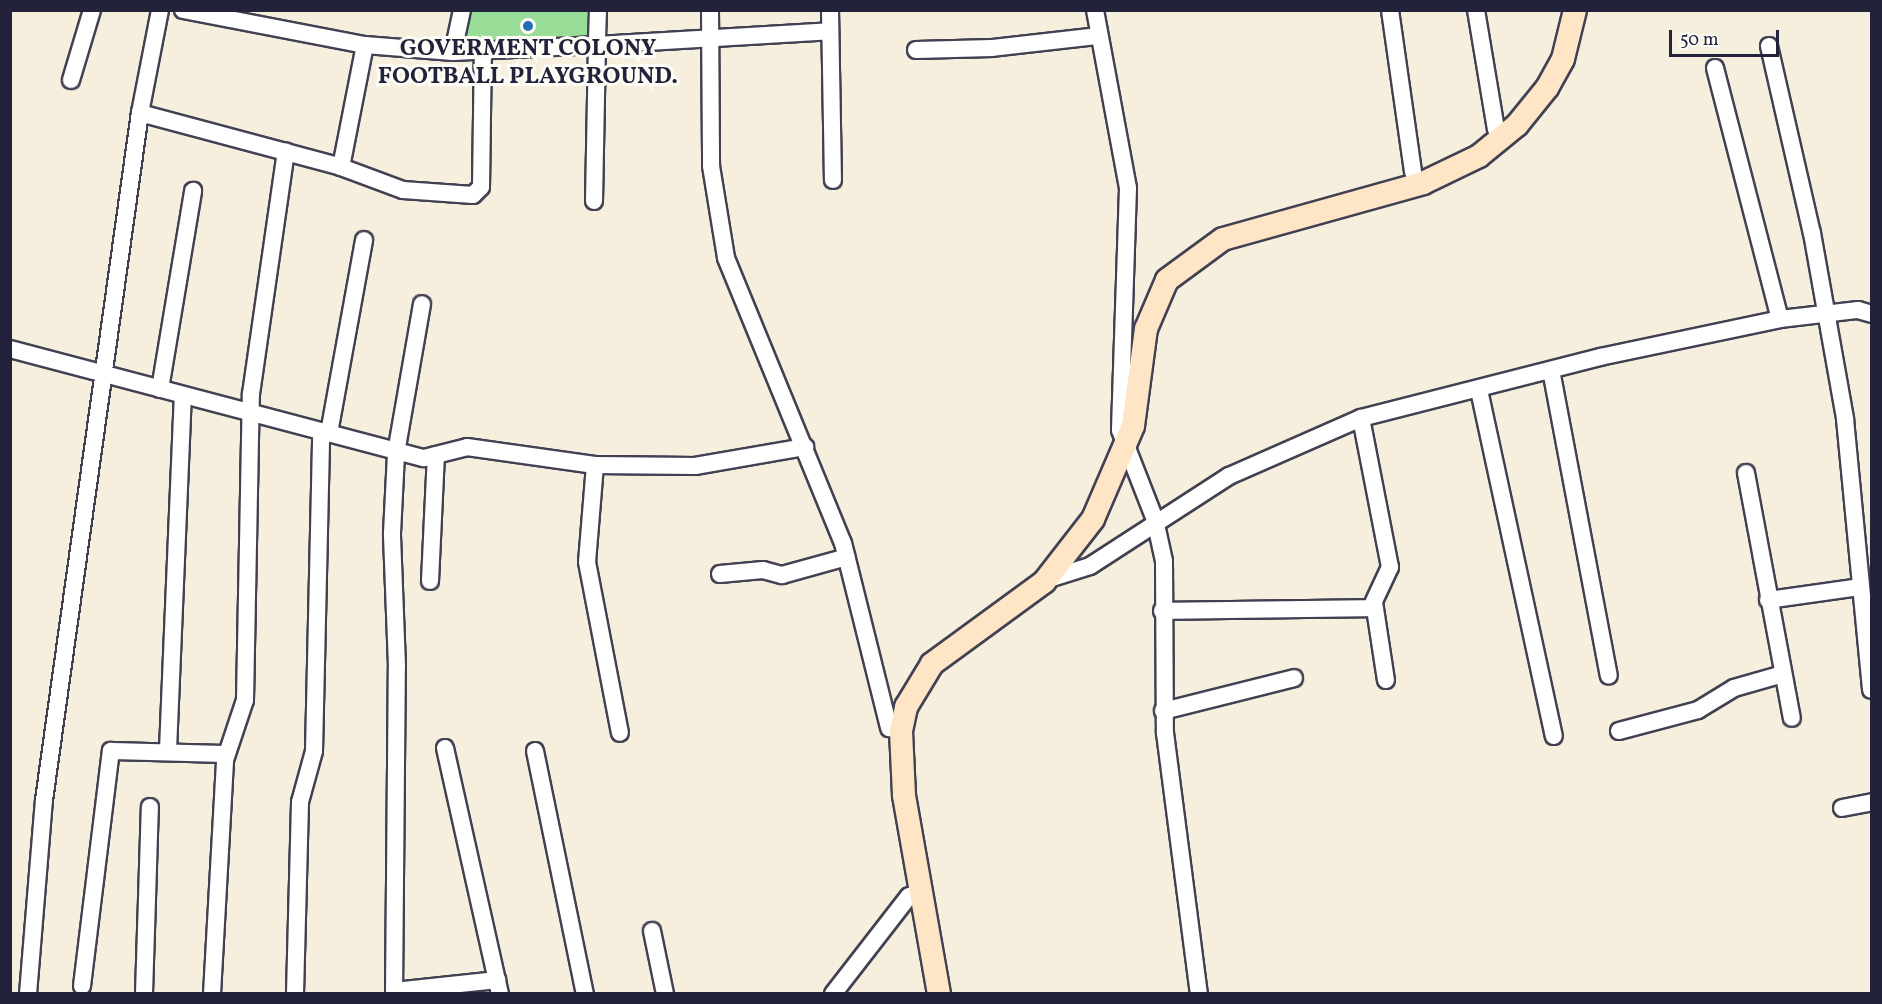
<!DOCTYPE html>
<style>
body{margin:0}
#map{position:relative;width:1882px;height:1004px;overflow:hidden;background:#f6efdd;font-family:Vollkorn,serif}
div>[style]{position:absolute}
.green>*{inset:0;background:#98de98}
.roads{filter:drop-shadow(2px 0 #424153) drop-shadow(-2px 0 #424153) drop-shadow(0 2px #424153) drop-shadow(0 -2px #424153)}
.minor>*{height:16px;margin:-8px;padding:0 8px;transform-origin:8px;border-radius:8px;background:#fff}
.secondary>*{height:22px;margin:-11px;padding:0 11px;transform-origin:11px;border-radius:11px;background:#fde5c5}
.dots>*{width:16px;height:16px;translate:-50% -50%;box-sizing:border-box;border:3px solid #fdfcf7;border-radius:50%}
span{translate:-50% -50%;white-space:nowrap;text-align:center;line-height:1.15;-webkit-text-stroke:6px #fdfcf7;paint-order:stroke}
.poi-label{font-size:24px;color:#22223b;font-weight:700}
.frame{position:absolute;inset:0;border:12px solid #22223b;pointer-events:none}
.scale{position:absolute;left:1669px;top:30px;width:110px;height:27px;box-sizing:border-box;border:3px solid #22223b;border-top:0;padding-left:8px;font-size:18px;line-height:21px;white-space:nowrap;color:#22223b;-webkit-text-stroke:4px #fdfcf7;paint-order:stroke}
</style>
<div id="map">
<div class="green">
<i style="clip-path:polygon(466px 11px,594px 11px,593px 42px,456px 49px)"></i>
</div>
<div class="roads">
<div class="minor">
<i style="left:183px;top:10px;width:185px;rotate:10.9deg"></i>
<i style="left:365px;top:45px;width:88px;rotate:4.5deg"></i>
<i style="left:462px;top:10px;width:43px;rotate:102.1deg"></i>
<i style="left:453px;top:52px;width:144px;rotate:-2.8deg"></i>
<i style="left:597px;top:45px;width:156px;rotate:91.1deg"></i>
<i style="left:598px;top:10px;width:35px;rotate:92deg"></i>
<i style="left:597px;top:45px;width:233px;rotate:-3.4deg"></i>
<i style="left:710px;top:10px;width:156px;rotate:89.6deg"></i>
<i style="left:711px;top:166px;width:93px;rotate:80.7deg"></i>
<i style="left:726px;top:258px;width:308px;rotate:67.7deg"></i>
<i style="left:843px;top:543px;width:191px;rotate:76deg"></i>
<i style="left:830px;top:10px;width:170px;rotate:89deg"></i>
<i style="left:1095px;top:10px;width:181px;rotate:79.5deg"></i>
<i style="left:1128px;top:188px;width:242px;rotate:91.9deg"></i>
<i style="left:1120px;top:430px;width:97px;rotate:68.7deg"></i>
<i style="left:1155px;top:520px;width:42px;rotate:77.6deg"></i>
<i style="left:1164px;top:561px;width:172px;rotate:89.7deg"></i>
<i style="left:1165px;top:733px;width:263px;rotate:82.6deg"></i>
<i style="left:1390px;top:10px;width:164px;rotate:81.9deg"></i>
<i style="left:1476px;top:10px;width:121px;rotate:80.5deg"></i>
<i style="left:1769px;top:46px;width:192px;rotate:77.1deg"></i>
<i style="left:1812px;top:233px;width:189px;rotate:79.9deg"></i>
<i style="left:1845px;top:419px;width:272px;rotate:84.5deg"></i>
<i style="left:916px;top:50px;width:76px;rotate:-1.5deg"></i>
<i style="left:992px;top:48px;width:106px;rotate:-6.5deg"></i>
<i style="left:1715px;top:68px;width:259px;rotate:75.5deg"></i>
<i style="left:71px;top:80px;width:73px;rotate:-73.3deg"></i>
<i style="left:140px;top:113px;width:208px;rotate:15deg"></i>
<i style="left:341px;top:167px;width:66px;rotate:20.4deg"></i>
<i style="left:403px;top:190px;width:70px;rotate:4.1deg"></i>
<i style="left:473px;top:195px;width:11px;rotate:-45deg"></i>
<i style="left:481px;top:187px;width:137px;rotate:-89.2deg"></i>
<i style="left:341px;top:167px;width:124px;rotate:-78.9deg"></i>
<i style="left:10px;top:349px;width:428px;rotate:14.8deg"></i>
<i style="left:424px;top:458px;width:44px;rotate:-14.3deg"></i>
<i style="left:467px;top:447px;width:129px;rotate:8deg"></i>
<i style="left:595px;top:465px;width:100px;rotate:0.6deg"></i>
<i style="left:695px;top:466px;width:112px;rotate:-9.8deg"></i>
<i style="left:1551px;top:370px;width:311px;rotate:79.3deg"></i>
<i style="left:160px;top:389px;width:201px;rotate:-80.5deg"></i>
<i style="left:1479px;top:390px;width:354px;rotate:77.8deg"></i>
<i style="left:1361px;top:418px;width:152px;rotate:79deg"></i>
<i style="left:1390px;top:567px;width:38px;rotate:115deg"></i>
<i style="left:1374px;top:602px;width:79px;rotate:81.3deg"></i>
<i style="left:329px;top:433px;width:196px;rotate:-79.7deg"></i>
<i style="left:595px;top:465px;width:97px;rotate:94.7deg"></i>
<i style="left:587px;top:562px;width:174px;rotate:79.1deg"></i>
<i style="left:1746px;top:473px;width:249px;rotate:79.4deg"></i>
<i style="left:720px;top:574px;width:43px;rotate:-5.3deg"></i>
<i style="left:763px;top:570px;width:20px;rotate:15deg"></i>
<i style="left:782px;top:575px;width:67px;rotate:-15.5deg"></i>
<i style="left:430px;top:581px;width:126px;rotate:-87.3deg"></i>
<i style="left:1042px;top:581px;width:50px;rotate:-17.4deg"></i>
<i style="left:1090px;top:566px;width:166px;rotate:-32.9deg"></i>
<i style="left:1229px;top:476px;width:144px;rotate:-23.7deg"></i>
<i style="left:1361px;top:418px;width:247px;rotate:-14.3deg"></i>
<i style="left:1600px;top:357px;width:184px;rotate:-11.9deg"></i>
<i style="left:1780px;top:319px;width:79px;rotate:-6.6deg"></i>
<i style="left:1858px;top:310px;width:15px;rotate:16deg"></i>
<i style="left:1768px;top:600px;width:93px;rotate:-8deg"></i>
<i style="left:1162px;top:611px;width:212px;rotate:-0.8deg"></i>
<i style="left:1163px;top:711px;width:135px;rotate:-14.1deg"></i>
<i style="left:1619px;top:731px;width:82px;rotate:-14.9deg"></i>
<i style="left:1698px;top:710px;width:42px;rotate:-31.4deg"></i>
<i style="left:1734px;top:688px;width:51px;rotate:-15.9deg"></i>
<i style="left:445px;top:748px;width:252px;rotate:77.4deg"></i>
<i style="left:168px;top:750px;width:354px;rotate:-87.6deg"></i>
<i style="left:535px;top:751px;width:248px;rotate:78.4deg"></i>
<i style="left:1842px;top:808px;width:31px;rotate:-11deg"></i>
<i style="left:652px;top:931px;width:64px;rotate:78.3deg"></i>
<i style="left:82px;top:986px;width:237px;rotate:-83deg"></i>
<i style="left:111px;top:751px;width:115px;rotate:1.5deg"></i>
<i style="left:394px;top:991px;width:104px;rotate:-6.1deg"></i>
<i style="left:28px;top:994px;width:195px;rotate:-85.3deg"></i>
<i style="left:44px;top:800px;width:694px;rotate:-82.05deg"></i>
<i style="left:140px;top:113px;width:105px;rotate:-79deg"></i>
<i style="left:144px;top:994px;width:187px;rotate:-88.2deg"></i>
<i style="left:212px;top:994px;width:234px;rotate:-86.8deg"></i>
<i style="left:225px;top:760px;width:63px;rotate:-71.6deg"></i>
<i style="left:245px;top:700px;width:306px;rotate:-88.9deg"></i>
<i style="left:251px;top:394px;width:245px;rotate:-81.8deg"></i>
<i style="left:295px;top:994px;width:192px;rotate:-88.5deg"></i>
<i style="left:300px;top:802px;width:53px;rotate:-74.6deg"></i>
<i style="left:314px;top:751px;width:320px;rotate:-88.7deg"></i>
<i style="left:394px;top:994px;width:328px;rotate:-89.5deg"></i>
<i style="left:397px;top:666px;width:133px;rotate:-92.2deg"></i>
<i style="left:392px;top:533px;width:80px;rotate:-87.1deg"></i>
<i style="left:396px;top:453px;width:151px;rotate:-80.1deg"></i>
<i style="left:833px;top:994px;width:124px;rotate:-52.2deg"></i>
</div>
<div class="secondary">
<i style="left:939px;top:994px;width:202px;rotate:-100deg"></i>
<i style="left:904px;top:795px;width:64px;rotate:-92.7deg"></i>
<i style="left:901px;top:731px;width:25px;rotate:-78deg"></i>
<i style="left:906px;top:707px;width:50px;rotate:-58.8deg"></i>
<i style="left:932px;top:664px;width:139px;rotate:-36.2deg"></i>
<i style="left:1044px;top:582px;width:80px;rotate:-52.1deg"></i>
<i style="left:1093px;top:519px;width:101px;rotate:-66.7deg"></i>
<i style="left:1133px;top:426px;width:98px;rotate:-82.4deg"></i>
<i style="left:1146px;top:329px;width:53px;rotate:-66.8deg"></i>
<i style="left:1167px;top:280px;width:69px;rotate:-36.2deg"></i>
<i style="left:1223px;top:239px;width:208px;rotate:-15.6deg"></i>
<i style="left:1423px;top:183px;width:62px;rotate:-25.7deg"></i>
<i style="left:1479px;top:156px;width:49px;rotate:-39.2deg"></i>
<i style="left:1517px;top:125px;width:48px;rotate:-51deg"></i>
<i style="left:1547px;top:88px;width:33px;rotate:-61deg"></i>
<i style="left:1563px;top:59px;width:50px;rotate:-76.2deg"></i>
</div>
</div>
<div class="dots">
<i style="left:528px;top:26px;background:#1f6fb2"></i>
</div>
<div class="poi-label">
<span style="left:528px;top:64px">GOVERMENT COLONY<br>FOOTBALL PLAYGROUND.</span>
</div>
<div class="frame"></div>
<div class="scale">50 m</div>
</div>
